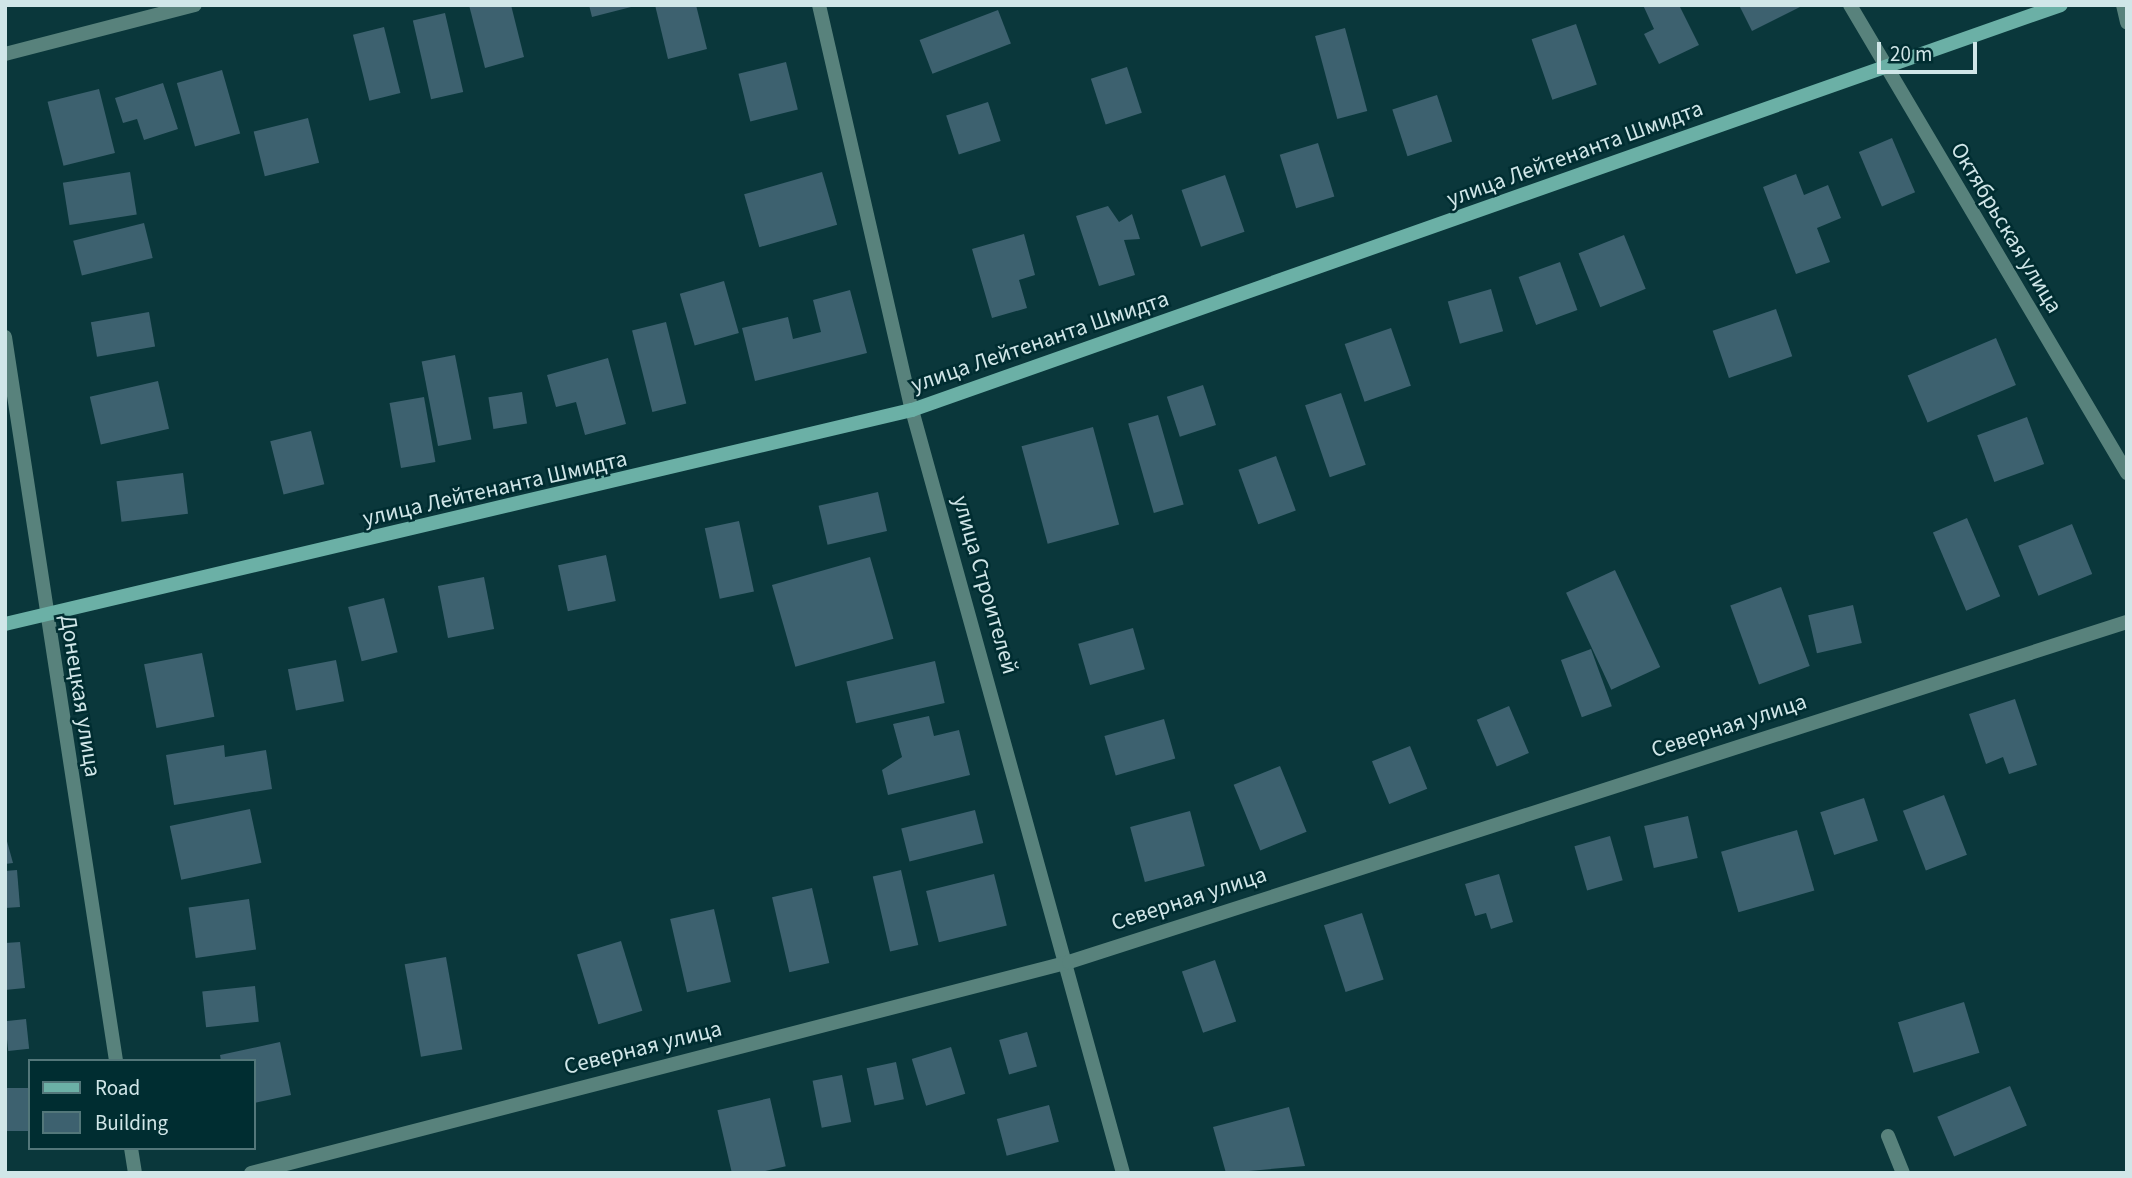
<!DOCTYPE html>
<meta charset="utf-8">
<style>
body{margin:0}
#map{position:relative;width:2132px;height:1178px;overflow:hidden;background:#0a373b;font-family:"Source Sans 3",sans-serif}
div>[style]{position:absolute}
.building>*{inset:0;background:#3d616f;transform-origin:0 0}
.minor>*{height:14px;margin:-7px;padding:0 7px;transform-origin:7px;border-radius:7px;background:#58827c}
.tertiary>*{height:14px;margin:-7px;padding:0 7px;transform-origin:7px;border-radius:7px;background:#58827c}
.secondary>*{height:14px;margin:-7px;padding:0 7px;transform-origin:7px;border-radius:7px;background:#6bb0a6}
span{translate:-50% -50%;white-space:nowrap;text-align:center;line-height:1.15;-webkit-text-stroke:5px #002d31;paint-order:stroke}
.street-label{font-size:23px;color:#d0e6e8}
.frame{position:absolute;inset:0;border:7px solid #d0e6e8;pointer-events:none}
.legend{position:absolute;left:28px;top:1059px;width:228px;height:91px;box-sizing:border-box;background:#002d31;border:2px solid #53777a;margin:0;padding:9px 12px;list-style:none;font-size:21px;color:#d0e6e8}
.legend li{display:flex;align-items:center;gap:14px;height:35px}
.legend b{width:35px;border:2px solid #53777a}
.scale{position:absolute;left:1877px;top:42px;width:100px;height:32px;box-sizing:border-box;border:4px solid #d0e6e8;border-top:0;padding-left:9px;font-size:21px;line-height:24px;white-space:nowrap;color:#d0e6e8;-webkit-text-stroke:5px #002d31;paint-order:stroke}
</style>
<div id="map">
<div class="building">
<i style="clip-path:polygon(469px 5px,511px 5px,524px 57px,485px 68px)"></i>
<i style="clip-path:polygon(589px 5px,635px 5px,635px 6px,592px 17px)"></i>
<i style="clip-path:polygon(655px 5px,696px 5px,707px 49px,668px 59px)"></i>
<i style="clip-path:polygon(1643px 5px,1679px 5px,1699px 45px,1659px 64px,1644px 34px,1654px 29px)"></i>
<i style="clip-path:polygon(1739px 5px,1804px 5px,1752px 31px)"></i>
<i style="left:998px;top:10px;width:36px;height:84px;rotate:69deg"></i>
<i style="left:445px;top:13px;width:81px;height:33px;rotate:77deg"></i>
<i style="left:1576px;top:24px;width:64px;height:47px;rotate:71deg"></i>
<i style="left:384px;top:27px;width:68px;height:32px;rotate:76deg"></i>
<i style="left:1345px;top:28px;width:86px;height:31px;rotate:75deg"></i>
<i style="left:786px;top:62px;width:49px;height:49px;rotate:76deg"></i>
<i style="left:1127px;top:67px;width:48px;height:38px;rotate:72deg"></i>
<i style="left:222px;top:70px;width:66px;height:47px;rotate:74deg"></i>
<i style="clip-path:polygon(163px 83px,178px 129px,144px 140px,137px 119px,123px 123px,115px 98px)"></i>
<i style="left:99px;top:89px;width:66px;height:53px;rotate:76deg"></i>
<i style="left:1437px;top:95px;width:49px;height:47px;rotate:72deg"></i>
<i style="left:988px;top:102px;width:41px;height:44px;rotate:72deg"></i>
<i style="left:308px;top:118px;width:46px;height:56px;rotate:76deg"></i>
<i style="left:1892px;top:138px;width:59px;height:36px;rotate:67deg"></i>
<i style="left:1318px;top:143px;width:56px;height:40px;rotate:73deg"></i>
<i style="left:130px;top:172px;width:43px;height:68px;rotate:81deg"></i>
<i style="left:822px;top:172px;width:55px;height:81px;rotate:74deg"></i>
<i style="clip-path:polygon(1796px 174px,1804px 195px,1828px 185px,1841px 218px,1817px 228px,1830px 262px,1796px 274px,1763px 187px)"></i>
<i style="left:1225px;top:175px;width:60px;height:46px;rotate:71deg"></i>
<i style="clip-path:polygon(1108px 206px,1119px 222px,1132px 214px,1140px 239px,1124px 240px,1135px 275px,1099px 286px,1076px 216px)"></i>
<i style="left:144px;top:223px;width:36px;height:73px;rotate:76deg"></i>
<i style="clip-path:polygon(1024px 234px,1035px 275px,1019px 280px,1027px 308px,992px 318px,972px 249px)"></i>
<i style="left:1624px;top:235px;width:58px;height:49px;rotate:68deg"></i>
<i style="left:1560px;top:262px;width:51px;height:44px;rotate:70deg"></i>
<i style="left:724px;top:281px;width:54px;height:46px;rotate:74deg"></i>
<i style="left:1491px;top:289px;width:44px;height:45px;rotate:74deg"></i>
<i style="clip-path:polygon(850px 290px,867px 353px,755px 381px,742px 328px,788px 317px,793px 339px,821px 332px,813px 300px)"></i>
<i style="left:1776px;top:309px;width:50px;height:67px;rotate:71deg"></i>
<i style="left:149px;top:312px;width:35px;height:59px;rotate:80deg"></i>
<i style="left:666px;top:322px;width:84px;height:35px;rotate:76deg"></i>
<i style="left:1391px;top:328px;width:61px;height:49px;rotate:71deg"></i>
<i style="left:1996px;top:338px;width:51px;height:96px;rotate:67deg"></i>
<i style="left:455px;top:355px;width:86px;height:34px;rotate:79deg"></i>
<i style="clip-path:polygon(608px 358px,626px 424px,585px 435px,576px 402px,556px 407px,547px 375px)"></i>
<i style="left:158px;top:381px;width:49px;height:70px;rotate:77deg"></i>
<i style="left:1203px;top:385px;width:42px;height:38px;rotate:72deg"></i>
<i style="left:522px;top:392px;width:32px;height:34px;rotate:81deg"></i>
<i style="left:1341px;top:393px;width:76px;height:38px;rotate:71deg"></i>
<i style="left:424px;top:397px;width:66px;height:35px;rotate:80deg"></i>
<i style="left:1158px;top:415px;width:93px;height:31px;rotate:74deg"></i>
<i style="left:2027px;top:417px;width:50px;height:53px;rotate:70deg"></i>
<i style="left:1093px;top:427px;width:101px;height:74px;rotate:75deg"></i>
<i style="left:311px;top:431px;width:55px;height:42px;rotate:76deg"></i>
<i style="left:1276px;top:456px;width:58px;height:40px;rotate:70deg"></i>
<i style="left:183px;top:473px;width:41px;height:67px;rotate:83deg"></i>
<i style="left:878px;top:492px;width:40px;height:61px;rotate:77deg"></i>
<i style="left:1967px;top:518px;width:85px;height:37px;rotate:67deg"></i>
<i style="left:739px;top:521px;width:72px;height:35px;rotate:78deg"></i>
<i style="left:2072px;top:524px;width:54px;height:58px;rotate:68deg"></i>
<i style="left:606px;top:555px;width:47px;height:49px;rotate:78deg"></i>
<i style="left:870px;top:557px;width:85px;height:102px;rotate:74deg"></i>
<i style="left:1615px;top:570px;width:107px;height:54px;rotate:65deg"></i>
<i style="left:484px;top:577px;width:53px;height:47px;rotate:79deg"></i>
<i style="left:1781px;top:587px;width:84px;height:54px;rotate:70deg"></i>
<i style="left:384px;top:598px;width:56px;height:37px;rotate:76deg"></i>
<i style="left:1853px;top:605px;width:39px;height:46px;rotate:77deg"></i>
<i style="left:1133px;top:628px;width:43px;height:57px;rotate:74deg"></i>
<i style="left:1591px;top:649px;width:61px;height:32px;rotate:70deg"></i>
<i style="left:202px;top:653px;width:65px;height:59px;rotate:79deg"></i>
<i style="left:336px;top:660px;width:42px;height:49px;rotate:79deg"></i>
<i style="left:935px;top:661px;width:43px;height:91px;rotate:77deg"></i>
<i style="clip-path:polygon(2015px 699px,2037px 765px,2009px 774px,2003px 757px,1986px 764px,1969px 714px)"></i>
<i style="left:1509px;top:706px;width:51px;height:35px;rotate:67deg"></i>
<i style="clip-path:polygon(929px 716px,934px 736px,959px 730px,970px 775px,888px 795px,882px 770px,902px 757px,893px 724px)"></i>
<i style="left:1164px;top:719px;width:41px;height:62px;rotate:74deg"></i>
<i style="clip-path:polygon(224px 745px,225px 757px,266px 750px,272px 789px,174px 805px,166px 755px)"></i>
<i style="left:1410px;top:746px;width:46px;height:41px;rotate:68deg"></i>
<i style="left:1280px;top:766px;width:71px;height:50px;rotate:68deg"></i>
<i style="left:1944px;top:795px;width:64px;height:44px;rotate:69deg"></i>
<i style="left:1864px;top:798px;width:45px;height:46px;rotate:72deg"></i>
<i style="left:250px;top:809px;width:55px;height:82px;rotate:78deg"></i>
<i style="left:975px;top:810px;width:34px;height:76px;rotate:76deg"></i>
<i style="left:1190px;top:811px;width:57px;height:62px;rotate:75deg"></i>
<i style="left:1688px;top:816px;width:43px;height:45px;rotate:77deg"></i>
<i style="left:1797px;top:830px;width:63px;height:79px;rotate:74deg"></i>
<i style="clip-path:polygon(5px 834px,13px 863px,5px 864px)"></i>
<i style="left:1610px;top:836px;width:46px;height:37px;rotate:74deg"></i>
<i style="clip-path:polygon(17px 870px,20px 907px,5px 908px,5px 871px)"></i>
<i style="left:901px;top:870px;width:77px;height:29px;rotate:77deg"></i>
<i style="left:994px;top:874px;width:53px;height:70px;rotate:76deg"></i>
<i style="clip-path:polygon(1499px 874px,1513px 922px,1491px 929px,1486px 913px,1475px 916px,1465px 884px)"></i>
<i style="left:812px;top:888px;width:77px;height:41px;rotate:77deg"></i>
<i style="left:249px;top:899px;width:51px;height:61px;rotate:82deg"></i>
<i style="left:714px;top:909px;width:75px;height:45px;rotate:77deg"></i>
<i style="left:1362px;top:913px;width:70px;height:40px;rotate:72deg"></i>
<i style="left:621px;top:941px;width:73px;height:46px;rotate:73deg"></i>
<i style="clip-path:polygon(20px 942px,25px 988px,5px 990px,5px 943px)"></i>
<i style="left:446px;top:957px;width:94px;height:42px;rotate:80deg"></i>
<i style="left:1215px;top:960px;width:65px;height:35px;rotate:71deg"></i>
<i style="left:255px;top:986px;width:36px;height:53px;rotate:84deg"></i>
<i style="left:1964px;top:1002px;width:53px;height:69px;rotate:73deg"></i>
<i style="left:26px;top:1019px;width:30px;height:21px;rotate:84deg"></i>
<i style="left:1027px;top:1032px;width:36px;height:29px;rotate:74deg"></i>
<i style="clip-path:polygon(280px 1042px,291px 1095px,254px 1103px,254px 1061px,221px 1061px,220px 1055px)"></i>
<i style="left:951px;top:1047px;width:49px;height:41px;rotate:73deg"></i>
<i style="left:896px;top:1062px;width:38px;height:30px;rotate:78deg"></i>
<i style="left:842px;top:1075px;width:48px;height:30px;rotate:79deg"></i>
<i style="left:2010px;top:1086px;width:43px;height:79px;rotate:67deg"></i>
<i style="left:30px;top:1088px;width:43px;height:25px;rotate:90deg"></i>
<i style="left:770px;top:1098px;width:70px;height:54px;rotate:77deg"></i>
<i style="left:1049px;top:1105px;width:38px;height:54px;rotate:75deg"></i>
<i style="clip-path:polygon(1289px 1107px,1305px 1166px,1226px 1173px,1213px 1127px)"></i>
</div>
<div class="minor">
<i style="left:819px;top:5px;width:416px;rotate:77.1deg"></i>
<i style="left:912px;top:410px;width:792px;rotate:74.54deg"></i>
<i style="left:1850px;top:5px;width:544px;rotate:59.38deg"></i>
<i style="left:2123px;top:5px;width:18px;rotate:77deg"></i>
<i style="left:5px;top:54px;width:196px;rotate:-14.5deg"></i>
<i style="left:1888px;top:1136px;width:40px;rotate:68deg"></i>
<i style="left:251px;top:1173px;width:845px;rotate:-14.46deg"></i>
<i style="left:1069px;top:962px;width:1111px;rotate:-17.82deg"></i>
</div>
<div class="tertiary">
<i style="left:5px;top:337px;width:732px;rotate:81.28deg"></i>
<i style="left:131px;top:1148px;width:25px;rotate:81deg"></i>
</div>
<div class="secondary">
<i style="left:5px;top:624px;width:932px;rotate:-13.28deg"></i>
<i style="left:912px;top:410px;width:1218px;rotate:-19.42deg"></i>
</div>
<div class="street-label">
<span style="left:1575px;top:154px;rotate:-20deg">улица Лейтенанта Шмидта</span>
<span style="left:2006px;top:228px;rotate:59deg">Октябрьская улица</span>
<span style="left:1040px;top:342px;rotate:-19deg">улица Лейтенанта Шмидта</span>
<span style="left:495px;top:489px;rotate:-13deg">улица Лейтенанта Шмидта</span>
<span style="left:985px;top:585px;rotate:74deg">улица Строителей</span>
<span style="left:80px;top:696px;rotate:81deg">Донецкая улица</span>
<span style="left:1729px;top:726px;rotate:-18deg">Северная улица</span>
<span style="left:1189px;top:899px;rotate:-18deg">Северная улица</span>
<span style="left:643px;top:1048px;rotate:-14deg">Северная улица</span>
</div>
<div class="frame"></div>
<ul class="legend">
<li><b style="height:9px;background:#6bb0a6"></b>Road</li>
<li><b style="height:19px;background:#3d616f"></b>Building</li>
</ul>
<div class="scale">20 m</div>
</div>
